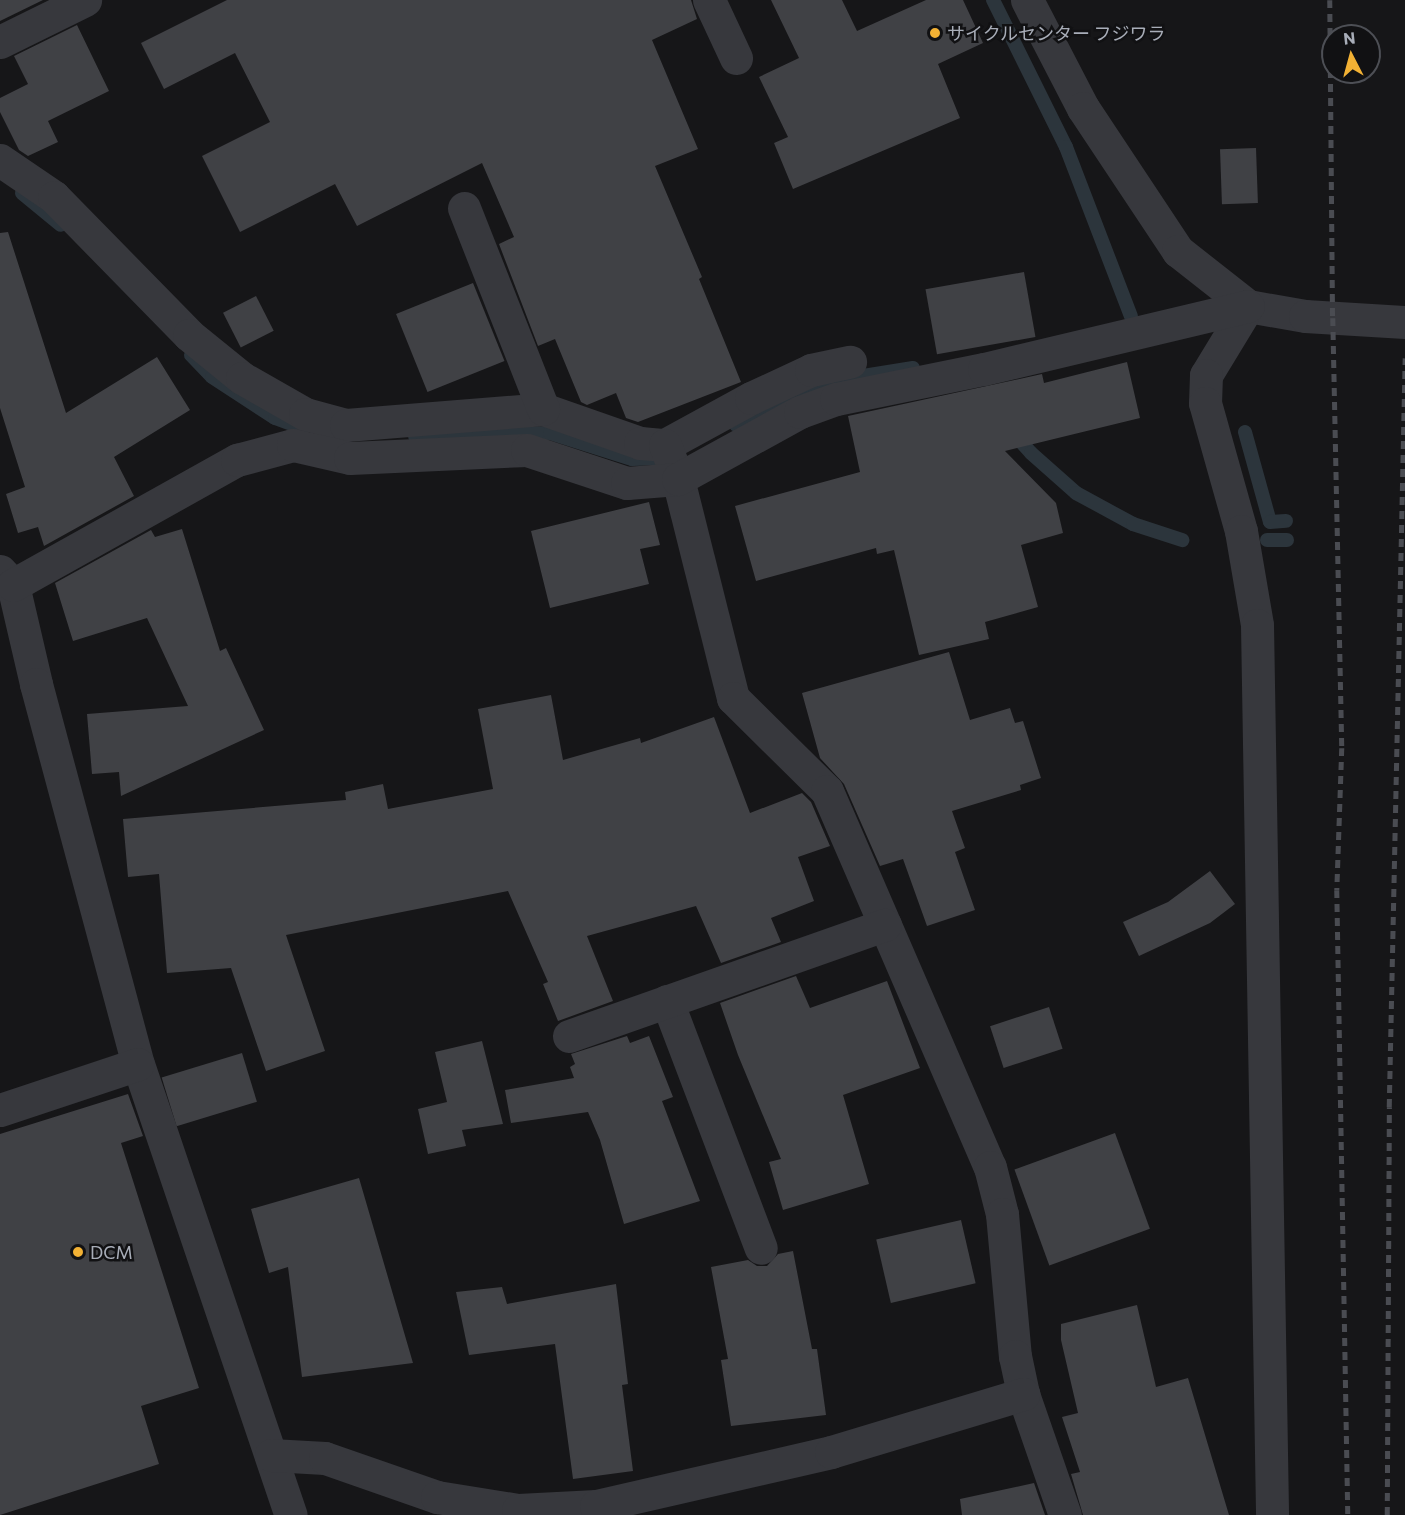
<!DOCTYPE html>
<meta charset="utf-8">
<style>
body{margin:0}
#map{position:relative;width:1405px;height:1515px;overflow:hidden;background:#161618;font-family:Commissioner,"Noto Sans JP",sans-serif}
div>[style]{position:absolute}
.stream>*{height:14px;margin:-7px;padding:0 7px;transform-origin:7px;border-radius:7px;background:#2c353c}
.building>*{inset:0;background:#404145;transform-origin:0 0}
.minor>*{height:33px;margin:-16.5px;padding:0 16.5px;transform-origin:16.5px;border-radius:16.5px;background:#37383d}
.rail>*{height:4.5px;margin-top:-2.25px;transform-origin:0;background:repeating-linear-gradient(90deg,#4a4c52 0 8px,transparent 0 14px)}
.dots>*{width:16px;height:16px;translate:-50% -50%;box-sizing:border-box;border:3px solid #111113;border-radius:50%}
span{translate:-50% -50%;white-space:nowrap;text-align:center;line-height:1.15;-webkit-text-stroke:5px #111113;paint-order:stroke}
.poi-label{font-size:18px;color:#a8adb8}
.left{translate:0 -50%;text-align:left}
.north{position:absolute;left:1321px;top:24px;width:60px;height:60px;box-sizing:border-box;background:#111113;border:2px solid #4d4f55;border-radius:50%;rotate:354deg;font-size:16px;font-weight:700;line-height:24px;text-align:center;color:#a8adb8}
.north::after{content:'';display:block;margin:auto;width:21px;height:27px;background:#f2b134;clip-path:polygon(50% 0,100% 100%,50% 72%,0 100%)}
</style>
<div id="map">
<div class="stream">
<i style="left:993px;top:0;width:164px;rotate:63.6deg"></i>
<i style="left:1066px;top:147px;width:181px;rotate:69deg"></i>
<i style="left:22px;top:193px;width:50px;rotate:39.4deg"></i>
<i style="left:191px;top:355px;width:30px;rotate:46deg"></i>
<i style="left:212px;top:377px;width:75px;rotate:33.1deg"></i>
<i style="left:275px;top:418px;width:29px;rotate:20deg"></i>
<i style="left:736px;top:425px;width:106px;rotate:-24.6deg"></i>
<i style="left:832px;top:381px;width:82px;rotate:-9.1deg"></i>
<i style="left:1245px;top:432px;width:93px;rotate:74.5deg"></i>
<i style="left:1270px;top:522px;width:16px;rotate:-4deg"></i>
<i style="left:1014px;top:434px;width:25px;rotate:48deg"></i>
<i style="left:1031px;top:453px;width:60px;rotate:41.6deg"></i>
<i style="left:1076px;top:493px;width:65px;rotate:28.5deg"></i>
<i style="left:1133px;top:524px;width:52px;rotate:18.1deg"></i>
<i style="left:415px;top:436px;width:135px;rotate:-1.3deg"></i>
<i style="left:550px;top:433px;width:86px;rotate:17.6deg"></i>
<i style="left:632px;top:459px;width:23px;rotate:-2deg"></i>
<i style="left:1267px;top:540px;width:20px"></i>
</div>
<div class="building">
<i style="clip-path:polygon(0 0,43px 0,0 21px)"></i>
<i style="clip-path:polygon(227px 0,691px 0,697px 19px,652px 40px,698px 149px,655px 166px,702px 277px,699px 279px,741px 382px,638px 422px,626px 418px,616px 393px,587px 405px,581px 402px,555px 339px,538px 346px,499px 244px,514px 237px,482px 163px,357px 226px,335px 184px,240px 232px,202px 156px,270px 122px,235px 53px,164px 89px,141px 43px)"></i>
<i style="clip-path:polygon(771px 0,842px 0,857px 31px,926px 0,963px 0,983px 43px,938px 64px,960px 118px,793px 189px,774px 143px,788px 137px,759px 77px,799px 58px)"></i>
<i style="clip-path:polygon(77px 25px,109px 91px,48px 121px,58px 142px,28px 156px,19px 150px,0 112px,0 98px,28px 84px,14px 56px)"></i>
<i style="left:1256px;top:148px;width:55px;height:36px;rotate:88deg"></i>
<i style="clip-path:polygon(8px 232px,66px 413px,157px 357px,190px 410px,114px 457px,134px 496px,44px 546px,38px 527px,18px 533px,6px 494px,25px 487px,0 408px,0 233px)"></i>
<i style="left:1024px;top:272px;width:66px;height:100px;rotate:80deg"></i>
<i style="left:473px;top:283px;width:84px;height:83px;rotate:68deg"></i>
<i style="left:256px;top:296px;width:39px;height:37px;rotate:63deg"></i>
<i style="clip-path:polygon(1127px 362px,1140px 418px,1005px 451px,1056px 503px,1063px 533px,1021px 545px,1038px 607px,985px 622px,989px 639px,919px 655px,894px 550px,877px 554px,876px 548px,756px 581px,735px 506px,860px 472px,848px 416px,1042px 374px,1044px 383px)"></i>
<i style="clip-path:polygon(649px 502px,660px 545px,640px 549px,649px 584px,550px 608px,531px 531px)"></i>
<i style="clip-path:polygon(182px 529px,220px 651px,226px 648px,264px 730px,121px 796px,119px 772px,92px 774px,87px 714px,188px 706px,147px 618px,73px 641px,55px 583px,151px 530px,155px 537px)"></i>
<i style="clip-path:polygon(949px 652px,970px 720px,1010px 708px,1015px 723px,1023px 721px,1041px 778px,1020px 785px,1021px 790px,952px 811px,965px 848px,955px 852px,975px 910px,927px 926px,903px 859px,880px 866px,844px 784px,820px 758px,802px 693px)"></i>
<i style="clip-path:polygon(551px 695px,563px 760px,640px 738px,641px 743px,714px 717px,750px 813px,802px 793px,811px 802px,830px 846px,798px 857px,814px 901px,771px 918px,781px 942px,721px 963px,696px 906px,587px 936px,613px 1001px,558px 1021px,543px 984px,548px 982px,508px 891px,286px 935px,325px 1051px,266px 1071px,231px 968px,167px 973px,159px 874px,128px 877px,123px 819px,346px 800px,345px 792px,383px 784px,388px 809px,493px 789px,478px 709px)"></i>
<i style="clip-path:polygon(1210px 871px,1235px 904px,1210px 923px,1139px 956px,1123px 922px,1168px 902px)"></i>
<i style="clip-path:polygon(796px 976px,810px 1008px,887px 981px,920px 1068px,843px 1095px,869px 1184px,783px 1210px,769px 1162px,781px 1159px,738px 1055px,720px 1003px)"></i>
<i style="left:1049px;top:1007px;width:44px;height:62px;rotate:72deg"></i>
<i style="clip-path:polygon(627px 1036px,630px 1043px,649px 1036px,673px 1097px,662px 1101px,700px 1201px,624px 1224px,600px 1140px,588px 1112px,511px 1123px,505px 1090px,574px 1078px,570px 1067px,575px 1064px,571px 1054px)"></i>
<i style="clip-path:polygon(482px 1041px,503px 1124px,462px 1130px,466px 1146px,428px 1154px,418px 1109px,447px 1102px,435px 1052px)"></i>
<i style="left:242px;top:1053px;width:51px;height:84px;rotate:73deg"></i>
<i style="clip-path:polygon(128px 1094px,143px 1136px,121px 1143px,199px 1388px,141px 1406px,159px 1464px,0 1515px,0 1134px)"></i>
<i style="left:1115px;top:1133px;width:102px;height:107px;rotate:70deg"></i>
<i style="clip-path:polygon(359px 1178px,413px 1363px,302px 1377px,288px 1267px,269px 1273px,251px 1209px)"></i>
<i style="left:961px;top:1220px;width:65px;height:87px;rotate:77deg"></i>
<i style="clip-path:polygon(793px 1251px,812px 1349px,817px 1349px,826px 1415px,731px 1426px,721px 1360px,728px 1359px,711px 1267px,748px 1260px,757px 1266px,767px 1266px,778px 1254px)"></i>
<i style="clip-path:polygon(616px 1284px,628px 1384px,622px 1385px,633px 1471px,573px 1479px,555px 1344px,469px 1355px,456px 1292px,502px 1287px,507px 1304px)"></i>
<i style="clip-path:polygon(1137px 1305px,1156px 1387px,1188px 1378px,1229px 1515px,1083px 1515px,1071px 1474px,1080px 1472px,1062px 1417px,1078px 1413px,1061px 1340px,1061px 1324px)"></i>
<i style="clip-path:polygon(1034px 1483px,1045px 1515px,962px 1515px,960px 1499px)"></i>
</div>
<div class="minor">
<i style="left:709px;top:0;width:64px;rotate:65deg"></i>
<i style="left:1027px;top:0;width:122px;rotate:62.6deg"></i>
<i style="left:1083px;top:108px;width:172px;rotate:56.4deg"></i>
<i style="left:1178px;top:251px;width:89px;rotate:38.2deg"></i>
<i style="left:1248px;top:306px;width:58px;rotate:10deg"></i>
<i style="left:1305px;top:316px;width:100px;rotate:3.4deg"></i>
<i style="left:0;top:42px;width:95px;rotate:-26.3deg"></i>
<i style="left:0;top:160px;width:65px;rotate:34.4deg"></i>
<i style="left:54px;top:197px;width:193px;rotate:45.6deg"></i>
<i style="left:189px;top:335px;width:68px;rotate:39.1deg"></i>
<i style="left:242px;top:378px;width:73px;rotate:29.7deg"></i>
<i style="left:305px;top:414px;width:42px;rotate:15deg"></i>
<i style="left:346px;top:425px;width:198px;rotate:-4.6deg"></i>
<i style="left:543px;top:409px;width:103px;rotate:19.3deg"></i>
<i style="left:640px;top:443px;width:25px;rotate:5deg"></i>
<i style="left:665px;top:445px;width:98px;rotate:-28.7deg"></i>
<i style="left:751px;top:398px;width:66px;rotate:-25deg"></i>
<i style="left:811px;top:370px;width:40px;rotate:-12deg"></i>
<i style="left:464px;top:208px;width:216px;rotate:68.5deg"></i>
<i style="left:1248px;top:306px;width:81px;rotate:121.3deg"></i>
<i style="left:1206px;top:375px;width:28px;rotate:92deg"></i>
<i style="left:1205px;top:403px;width:133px;rotate:74.3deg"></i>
<i style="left:1241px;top:531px;width:95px;rotate:80.3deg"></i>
<i style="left:1257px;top:625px;width:890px;rotate:89.03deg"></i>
<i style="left:665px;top:445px;width:36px;rotate:69deg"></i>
<i style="left:678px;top:479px;width:226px;rotate:75.9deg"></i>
<i style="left:733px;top:698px;width:132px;rotate:44.7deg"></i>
<i style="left:827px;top:791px;width:410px;rotate:66.6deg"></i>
<i style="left:990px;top:1167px;width:49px;rotate:75.7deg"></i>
<i style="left:1002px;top:1214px;width:143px;rotate:84.8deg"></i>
<i style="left:1015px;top:1356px;width:39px;rotate:78deg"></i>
<i style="left:1023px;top:1394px;width:128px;rotate:70.9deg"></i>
<i style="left:0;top:571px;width:19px;rotate:47deg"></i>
<i style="left:13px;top:585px;width:102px;rotate:76.9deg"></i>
<i style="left:36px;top:684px;width:393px;rotate:75deg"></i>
<i style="left:138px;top:1064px;width:476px;rotate:71.3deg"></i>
<i style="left:13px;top:585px;width:257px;rotate:-29.2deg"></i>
<i style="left:237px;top:460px;width:58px;rotate:-15deg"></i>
<i style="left:293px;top:445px;width:58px;rotate:12.8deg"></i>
<i style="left:350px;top:458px;width:177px;rotate:-2.6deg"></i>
<i style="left:527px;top:450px;width:105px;rotate:18.3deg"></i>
<i style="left:627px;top:483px;width:51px;rotate:-4.5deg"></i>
<i style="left:678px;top:479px;width:139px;rotate:-28.8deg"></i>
<i style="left:800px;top:412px;width:38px;rotate:-20deg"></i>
<i style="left:836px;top:399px;width:151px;rotate:-11.5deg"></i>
<i style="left:984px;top:369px;width:271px;rotate:-13.4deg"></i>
<i style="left:667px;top:1001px;width:264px;rotate:69.2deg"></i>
<i style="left:569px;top:1036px;width:335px;rotate:-19.4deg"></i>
<i style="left:0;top:1110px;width:145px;rotate:-18.4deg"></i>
<i style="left:271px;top:1455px;width:54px;rotate:3.2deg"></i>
<i style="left:325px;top:1458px;width:119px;rotate:19.2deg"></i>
<i style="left:437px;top:1497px;width:82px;rotate:9.1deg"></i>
<i style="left:518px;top:1510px;width:78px;rotate:-2.9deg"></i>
<i style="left:596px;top:1506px;width:241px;rotate:-12.9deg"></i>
<i style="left:831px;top:1452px;width:201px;rotate:-16.8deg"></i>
</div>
<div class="rail">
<i style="left:1330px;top:0;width:318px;rotate:89.5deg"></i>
<i style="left:1333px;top:318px;width:430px;rotate:88.8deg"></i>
<i style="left:1342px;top:748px;width:142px;rotate:92deg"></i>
<i style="left:1337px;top:890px;width:625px;rotate:88.99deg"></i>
<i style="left:1387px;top:1515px;width:408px;rotate:-89.7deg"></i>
<i style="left:1389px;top:1107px;width:749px;rotate:-88.78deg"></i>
</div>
<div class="dots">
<i style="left:935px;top:33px;background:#f2b134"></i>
<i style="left:78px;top:1252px;background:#f2b134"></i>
</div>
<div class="poi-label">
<span class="left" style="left:947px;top:33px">サイクルセンター フジワラ</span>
<span class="left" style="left:90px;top:1252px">DCM</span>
</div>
<div class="north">N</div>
</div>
